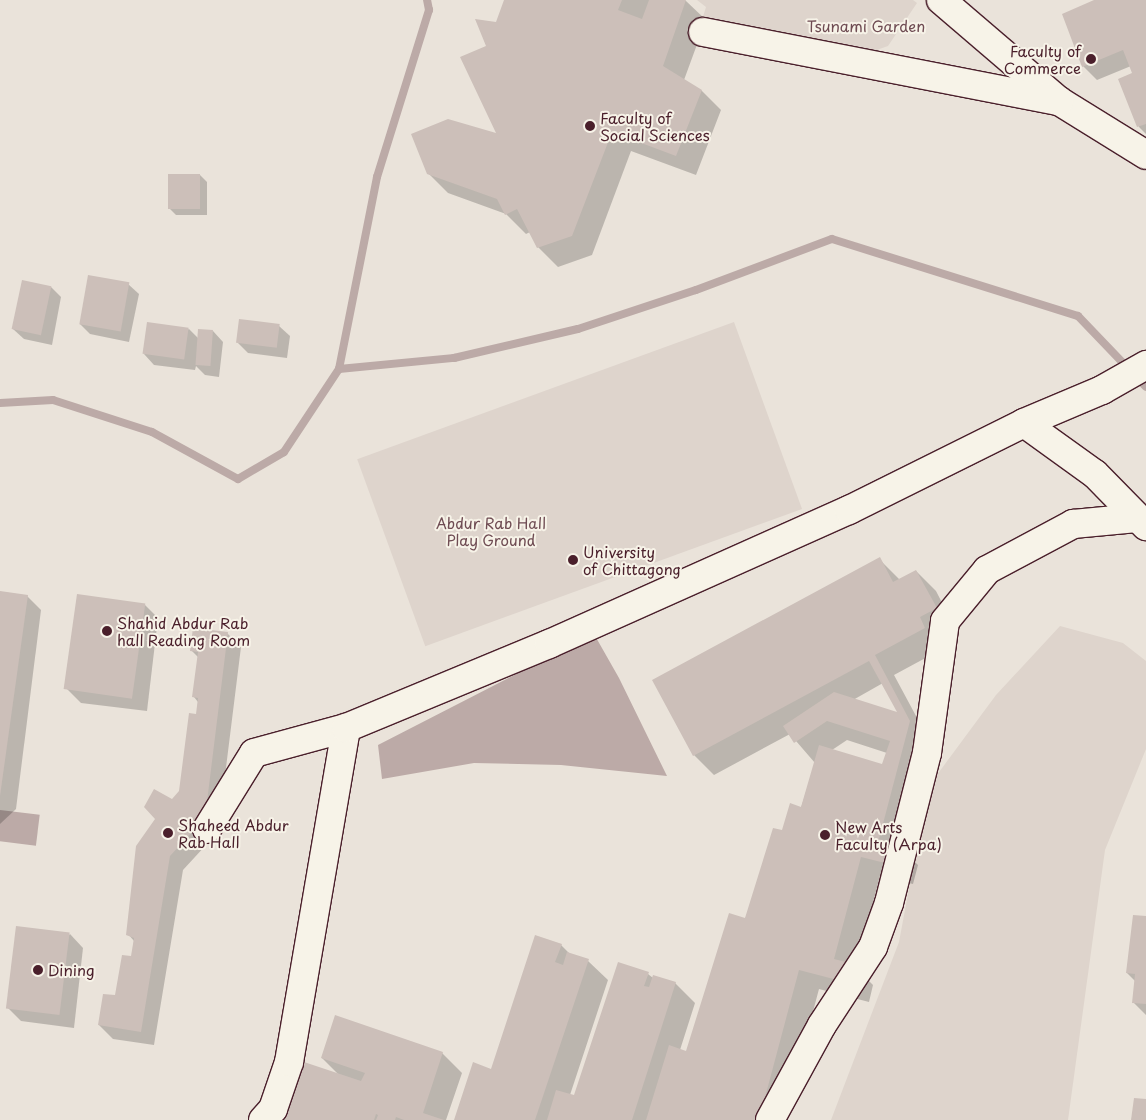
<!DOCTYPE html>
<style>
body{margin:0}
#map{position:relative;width:1146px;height:1120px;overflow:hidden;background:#f7f3e8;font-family:"Playpen Sans",sans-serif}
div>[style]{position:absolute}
.built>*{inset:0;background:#eae3da;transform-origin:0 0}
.green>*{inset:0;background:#ded4cc;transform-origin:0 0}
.water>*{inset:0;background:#bcaaa7;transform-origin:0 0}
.shadow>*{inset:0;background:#0003}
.stream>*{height:8px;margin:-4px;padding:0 4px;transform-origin:4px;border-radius:4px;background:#bcaaa7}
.building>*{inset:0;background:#ccbfb9;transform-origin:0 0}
.roads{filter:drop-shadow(1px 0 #4a1f2b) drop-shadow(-1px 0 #4a1f2b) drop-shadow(0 1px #4a1f2b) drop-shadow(0 -1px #4a1f2b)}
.minor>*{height:28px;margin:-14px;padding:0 14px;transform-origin:14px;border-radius:14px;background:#f7f3e8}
.dots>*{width:14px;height:14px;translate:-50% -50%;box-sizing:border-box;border:2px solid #f7f3e8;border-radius:50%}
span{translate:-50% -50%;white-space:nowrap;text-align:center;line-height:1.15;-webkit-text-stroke:4px #f7f3e8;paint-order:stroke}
.park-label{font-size:15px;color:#6f4c53}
.poi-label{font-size:15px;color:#4a1f2b}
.right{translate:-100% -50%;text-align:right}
.left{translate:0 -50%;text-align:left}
</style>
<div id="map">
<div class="built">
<i style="left:0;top:0;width:1146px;height:1120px"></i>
</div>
<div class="green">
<i style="clip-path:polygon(697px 0,913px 0,917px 3px,888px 46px,868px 53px,702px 20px,706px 7px)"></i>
<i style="left:734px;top:322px;width:199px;height:401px;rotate:70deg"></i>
<i style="clip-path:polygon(1060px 626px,1123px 643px,1146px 661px,1146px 749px,1105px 850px,1068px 1120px,831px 1120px,899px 942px,928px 787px,996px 695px)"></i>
</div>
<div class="water">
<i style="clip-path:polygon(594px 634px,619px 678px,667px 776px,561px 765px,474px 763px,382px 779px,378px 745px)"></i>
<i style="left:0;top:810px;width:40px;height:31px;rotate:7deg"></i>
</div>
<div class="shadow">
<i style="clip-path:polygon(506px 0,682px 0,686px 1px,706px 20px,684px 80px,702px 91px,721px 110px,696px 175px,631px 151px,592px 255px,558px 267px,538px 247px,530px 232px,526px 234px,506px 214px,448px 193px,428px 173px,498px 135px,496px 24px)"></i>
<i style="clip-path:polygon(1097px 0,1146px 0,1146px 134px,1139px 127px,1119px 80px,1134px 73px,1131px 66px,1097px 80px,1083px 66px)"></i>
<i style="clip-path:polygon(200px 175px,207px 182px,207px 215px,176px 215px,169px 208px)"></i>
<i style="clip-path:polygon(128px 284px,139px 294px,129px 342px,90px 334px,80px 324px)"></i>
<i style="clip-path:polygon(51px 287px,61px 297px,52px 345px,24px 339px,13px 329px)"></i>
<i style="clip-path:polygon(279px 326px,290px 336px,287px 358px,248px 353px,238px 343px)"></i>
<i style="clip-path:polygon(189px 329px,198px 338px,213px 331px,223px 342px,219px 377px,205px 375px,196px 366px,195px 370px,154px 365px,144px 354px)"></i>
<i style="clip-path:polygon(evenodd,879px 559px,900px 580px,916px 571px,936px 591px,955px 628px,944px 648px,894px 675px,930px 742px,901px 849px,918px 865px,913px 884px,880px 876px,856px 968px,873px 985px,869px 1002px,819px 989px,784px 1120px,455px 1120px,491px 1070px,561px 945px,570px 954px,588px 961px,608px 980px,570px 1095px,575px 1097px,648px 974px,653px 978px,675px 983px,695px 1003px,680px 1050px,687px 1052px,783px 832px,801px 808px,815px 763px,790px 734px,714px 775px,694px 755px,654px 681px,879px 559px,883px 683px,899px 714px,853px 700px,883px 683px,879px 559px,847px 740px,887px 753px,883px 766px,832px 750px,847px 740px)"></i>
<i style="clip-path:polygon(0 592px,27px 596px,41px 610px,16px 809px,0 824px)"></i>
<i style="clip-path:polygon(144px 604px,158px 618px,147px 711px,81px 703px,67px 689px)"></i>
<i style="clip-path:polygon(227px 633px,241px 647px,218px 832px,183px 870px,154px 1045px,113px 1039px,99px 1025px,116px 997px,132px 958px,134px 941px,128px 934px,172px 801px,180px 791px,197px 716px,198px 702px,194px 697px,198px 657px,191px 650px)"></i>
<i style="clip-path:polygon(1146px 918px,1146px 1015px,1133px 1002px,1135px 981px,1127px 973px)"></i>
<i style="clip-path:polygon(70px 934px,83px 948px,74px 1028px,21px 1021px,7px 1007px)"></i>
<i style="clip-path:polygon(442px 1053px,462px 1073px,446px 1120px,285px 1120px,339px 1075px,322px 1058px)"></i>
</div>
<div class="stream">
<i style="left:339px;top:369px;width:196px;rotate:-78.8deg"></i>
<i style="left:377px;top:177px;width:175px;rotate:-72.7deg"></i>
<i style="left:429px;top:10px;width:10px;rotate:-101deg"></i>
<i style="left:0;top:403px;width:53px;rotate:-3.2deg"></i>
<i style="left:53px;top:400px;width:104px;rotate:17.9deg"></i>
<i style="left:152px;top:432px;width:98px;rotate:28.7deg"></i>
<i style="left:238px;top:479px;width:53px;rotate:-30.4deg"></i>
<i style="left:284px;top:452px;width:100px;rotate:-56.5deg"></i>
<i style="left:339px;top:369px;width:116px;rotate:-5.5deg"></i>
<i style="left:454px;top:358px;width:127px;rotate:-13.2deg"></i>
<i style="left:578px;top:329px;width:124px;rotate:-18.3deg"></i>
<i style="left:696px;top:290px;width:145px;rotate:-20.6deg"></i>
<i style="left:832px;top:239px;width:258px;rotate:17.4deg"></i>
<i style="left:1078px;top:316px;width:98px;rotate:46.2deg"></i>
</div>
<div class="building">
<i style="clip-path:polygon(504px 0,622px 0,618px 10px,642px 19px,649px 0,686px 0,663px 66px,702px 90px,676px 156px,612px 132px,572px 236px,537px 248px,517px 209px,505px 215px,497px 199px,427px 174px,411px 134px,448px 119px,496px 133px,460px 57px,486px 46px,475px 19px,496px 22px)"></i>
<i style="clip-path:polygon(1094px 0,1146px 0,1146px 124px,1137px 127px,1118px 79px,1132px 73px,1123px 50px,1082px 67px,1062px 14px)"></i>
<i style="left:168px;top:174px;width:32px;height:35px"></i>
<i style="left:88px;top:275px;width:42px;height:50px;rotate:10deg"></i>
<i style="left:22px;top:280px;width:30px;height:50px;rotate:12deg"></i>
<i style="left:239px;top:319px;width:41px;height:24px;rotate:7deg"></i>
<i style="left:147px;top:322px;width:42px;height:32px;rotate:8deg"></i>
<i style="left:198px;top:329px;width:15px;height:36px;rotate:4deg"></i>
<i style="clip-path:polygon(880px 557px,893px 582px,916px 570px,937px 608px,920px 617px,925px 628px,875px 655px,910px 721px,879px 839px,899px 844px,893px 865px,861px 857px,834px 959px,854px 964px,849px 983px,799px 970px,759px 1120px,646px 1120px,669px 1045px,686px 1051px,729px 913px,745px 918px,773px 828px,782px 830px,790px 803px,801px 807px,819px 745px,882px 764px,890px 741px,827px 721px,794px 743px,783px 726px,834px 692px,897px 712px,869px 661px,693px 756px,652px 680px)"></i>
<i style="clip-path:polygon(0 591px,28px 595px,0 796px)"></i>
<i style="left:77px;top:594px;width:69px;height:96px;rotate:8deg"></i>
<i style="clip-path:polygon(193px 628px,228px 632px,205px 818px,170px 856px,141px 1032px,98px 1025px,103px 994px,115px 995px,122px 955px,131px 956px,134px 938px,126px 935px,136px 846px,155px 819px,144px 807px,154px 789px,172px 799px,179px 791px,189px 713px,196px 714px,198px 698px,192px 697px,198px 652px,190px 651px)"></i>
<i style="clip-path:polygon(1133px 915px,1146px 916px,1146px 1004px,1132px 1003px,1135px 974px,1126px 973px)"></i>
<i style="left:16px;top:926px;width:54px;height:83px;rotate:7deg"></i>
<i style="clip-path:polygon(535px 935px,562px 944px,555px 962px,563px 965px,567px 952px,589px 959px,535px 1120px,454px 1120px,473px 1062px,491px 1069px)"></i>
<i style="clip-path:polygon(618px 962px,649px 972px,644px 986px,649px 987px,653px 975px,676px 982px,632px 1120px,547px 1120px,556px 1090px,574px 1095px)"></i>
<i style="clip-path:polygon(335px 1015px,443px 1052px,423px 1113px,444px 1120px,404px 1120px,396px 1117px,395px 1120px,376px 1120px,378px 1115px,376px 1114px,374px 1120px,284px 1120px,304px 1062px,361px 1081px,365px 1073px,321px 1058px)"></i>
<i style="clip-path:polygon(1134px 1098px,1146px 1099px,1146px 1120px,1131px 1120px)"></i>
</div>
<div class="roads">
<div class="minor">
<i style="left:941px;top:0;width:155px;rotate:40.6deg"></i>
<i style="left:1059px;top:101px;width:102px;rotate:31.8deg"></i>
<i style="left:703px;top:32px;width:363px;rotate:11deg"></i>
<i style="left:1024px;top:423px;width:87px;rotate:35.7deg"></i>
<i style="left:1095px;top:474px;width:73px;rotate:45.6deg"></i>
<i style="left:207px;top:829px;width:89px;rotate:-58.3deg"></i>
<i style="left:254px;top:753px;width:95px;rotate:-15.2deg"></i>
<i style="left:263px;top:1120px;width:15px;rotate:-48deg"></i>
<i style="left:273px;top:1109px;width:50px;rotate:-71.2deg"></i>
<i style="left:289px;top:1062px;width:339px;rotate:-80.3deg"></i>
<i style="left:346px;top:728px;width:220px;rotate:-22.5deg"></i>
<i style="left:549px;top:644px;width:329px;rotate:-24.1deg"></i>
<i style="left:849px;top:510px;width:195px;rotate:-26.4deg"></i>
<i style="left:1024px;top:423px;width:85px;rotate:-22.9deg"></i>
<i style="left:1102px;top:390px;width:51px;rotate:-29.6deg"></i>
<i style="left:770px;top:1120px;width:108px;rotate:-61.3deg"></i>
<i style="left:822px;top:1025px;width:93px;rotate:-56.8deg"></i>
<i style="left:873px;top:947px;width:47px;rotate:-70deg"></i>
<i style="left:889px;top:903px;width:155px;rotate:-75.8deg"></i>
<i style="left:927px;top:753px;width:133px;rotate:-82.2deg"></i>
<i style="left:945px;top:621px;width:66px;rotate:-50.5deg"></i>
<i style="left:987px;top:570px;width:98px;rotate:-28.1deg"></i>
<i style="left:1073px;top:524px;width:64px;rotate:-5.4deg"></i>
</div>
</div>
<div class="dots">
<i style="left:1091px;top:59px;background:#4a1f2b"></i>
<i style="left:590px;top:126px;background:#4a1f2b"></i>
<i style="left:573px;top:560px;background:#4a1f2b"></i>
<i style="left:107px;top:631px;background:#4a1f2b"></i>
<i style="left:168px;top:833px;background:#4a1f2b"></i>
<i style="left:825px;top:835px;background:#4a1f2b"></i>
<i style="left:38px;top:970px;background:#4a1f2b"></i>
</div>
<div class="park-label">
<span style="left:866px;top:26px">Tsunami Garden</span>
<span style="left:491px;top:531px">Abdur Rab Hall<br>Play Ground</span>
</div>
<div class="poi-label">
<span class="right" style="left:1081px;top:59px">Faculty of<br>Commerce</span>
<span class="left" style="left:600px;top:126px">Faculty of<br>Social Sciences</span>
<span class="left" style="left:583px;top:560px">University<br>of Chittagong</span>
<span class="left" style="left:117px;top:631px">Shahid Abdur Rab<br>hall Reading Room</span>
<span class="left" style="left:178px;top:833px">Shaheed Abdur<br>Rab Hall</span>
<span class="left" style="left:835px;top:835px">New Arts<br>Faculty (Arpa)</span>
<span class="left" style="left:48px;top:970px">Dining</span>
</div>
</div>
